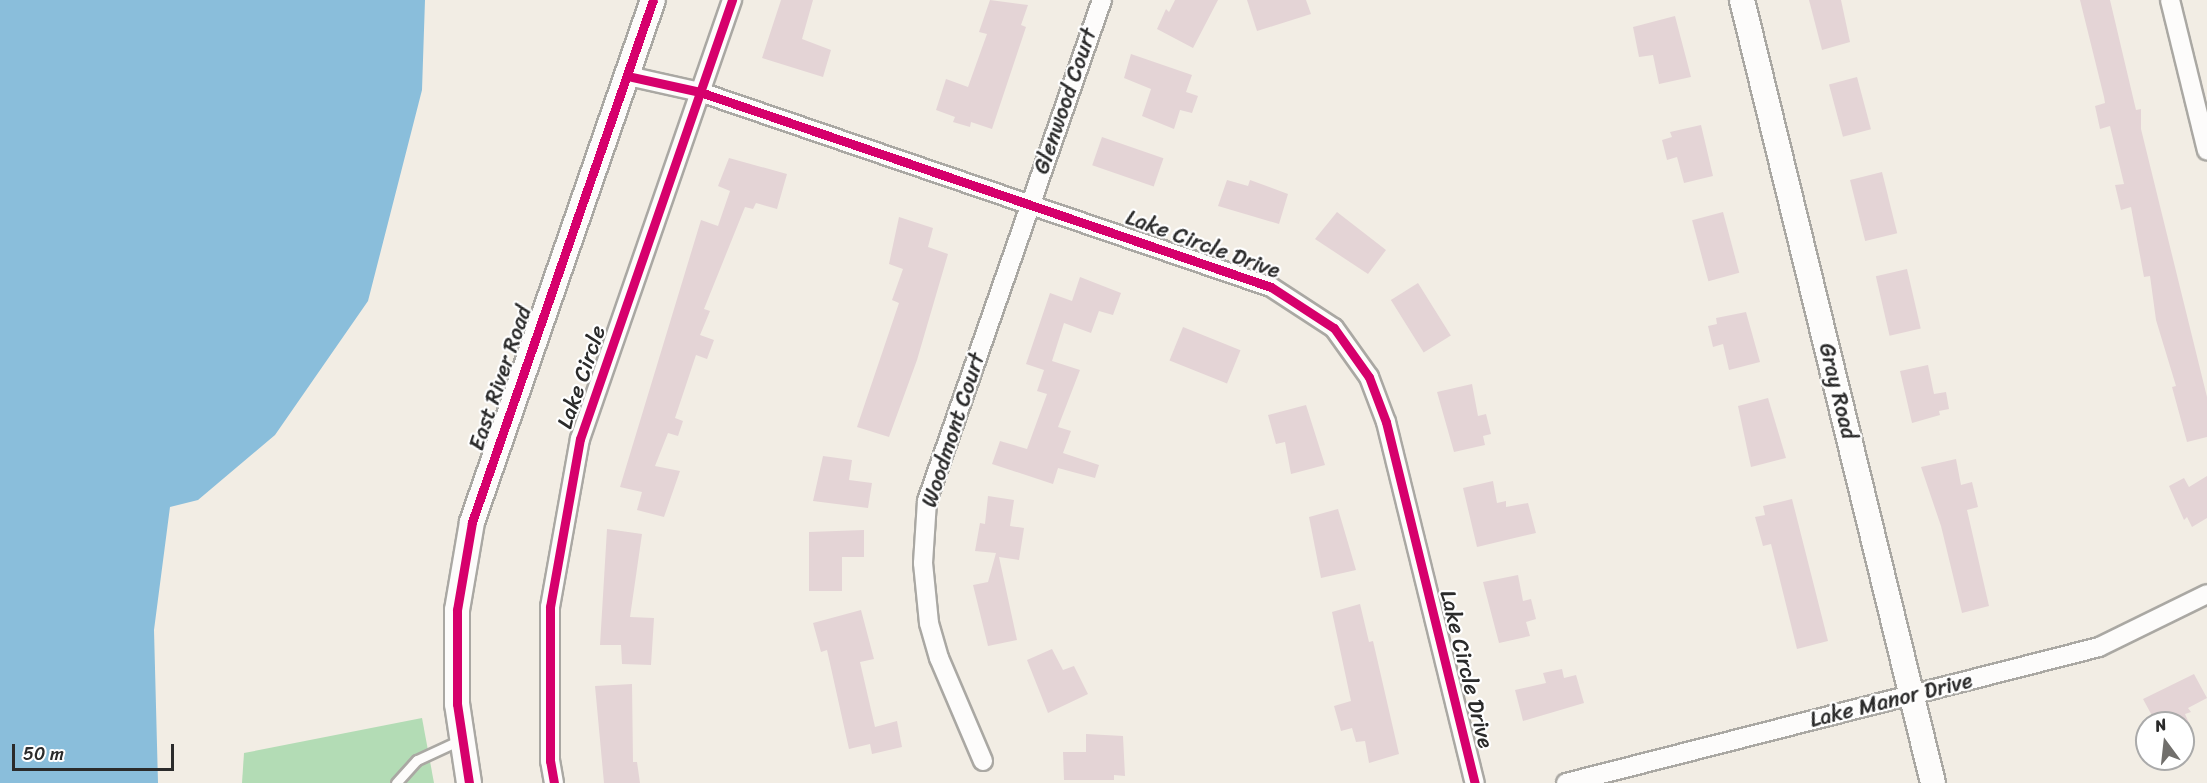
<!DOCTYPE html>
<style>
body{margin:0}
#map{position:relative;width:2207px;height:783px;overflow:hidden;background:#f2ede4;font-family:Sriracha,sans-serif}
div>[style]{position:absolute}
.green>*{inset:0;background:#b3dcb5}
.water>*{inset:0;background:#8abedb}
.building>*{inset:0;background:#e4d4d6;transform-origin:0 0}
.roads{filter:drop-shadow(2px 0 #aaa8a3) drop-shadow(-2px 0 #aaa8a3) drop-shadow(0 2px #aaa8a3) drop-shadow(0 -2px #aaa8a3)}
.lane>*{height:9px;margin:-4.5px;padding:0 4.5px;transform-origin:4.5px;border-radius:4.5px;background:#fdfcfb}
.street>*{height:18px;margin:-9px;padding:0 9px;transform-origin:9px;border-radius:9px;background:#fdfcfb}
.secondary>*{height:24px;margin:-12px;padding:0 12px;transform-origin:12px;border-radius:12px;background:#fdfcfb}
.cycleway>*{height:9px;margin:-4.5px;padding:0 4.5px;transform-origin:4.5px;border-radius:4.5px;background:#d6006c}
span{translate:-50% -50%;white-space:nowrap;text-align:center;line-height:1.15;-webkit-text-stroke:4.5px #fff;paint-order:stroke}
.street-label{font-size:22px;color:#2b2b2b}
.north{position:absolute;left:2135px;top:711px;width:60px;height:60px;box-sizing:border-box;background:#fff;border:2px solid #aaa;border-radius:50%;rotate:345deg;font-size:16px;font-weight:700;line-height:24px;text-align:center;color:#2b2b2b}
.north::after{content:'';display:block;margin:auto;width:21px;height:27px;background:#716f6c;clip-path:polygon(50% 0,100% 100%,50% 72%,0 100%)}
.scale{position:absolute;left:12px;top:744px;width:162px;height:27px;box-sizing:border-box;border:3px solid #2b2b2b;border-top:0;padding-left:8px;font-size:18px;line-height:21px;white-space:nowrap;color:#2b2b2b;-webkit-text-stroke:4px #fff;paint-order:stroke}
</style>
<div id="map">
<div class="green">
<i style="clip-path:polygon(422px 718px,434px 783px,242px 783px,244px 753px)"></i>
</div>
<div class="water">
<i style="clip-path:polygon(0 0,425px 0,422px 90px,368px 301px,275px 435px,198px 500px,170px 507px,154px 630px,158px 783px,0 783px)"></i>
</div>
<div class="building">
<i style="clip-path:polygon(781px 0,813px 0,802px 39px,831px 50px,823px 77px,762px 58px)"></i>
<i style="clip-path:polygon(990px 0,1028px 5px,1021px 25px,1026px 27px,992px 129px,971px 122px,970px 127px,953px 122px,955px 117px,936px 110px,946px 79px,968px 87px,987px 34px,979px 32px)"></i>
<i style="clip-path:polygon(1175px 0,1218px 0,1193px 48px,1157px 29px,1166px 9px,1169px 12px)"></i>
<i style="clip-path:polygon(1247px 0,1306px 0,1311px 14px,1257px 31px)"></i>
<i style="clip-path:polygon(1809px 0,1841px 0,1850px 42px,1822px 50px)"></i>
<i style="clip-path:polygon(2080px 0,2110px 0,2136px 110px,2141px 109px,2141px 129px,2207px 397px,2207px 437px,2187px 442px,2172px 387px,2176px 386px,2156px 320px,2150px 276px,2144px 277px,2131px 207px,2121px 210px,2115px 185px,2124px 184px,2110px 126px,2100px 129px,2095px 106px,2105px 103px,2104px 97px)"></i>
<i style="clip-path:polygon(1675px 16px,1691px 77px,1659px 84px,1653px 55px,1639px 57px,1633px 27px)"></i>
<i style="clip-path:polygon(1131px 54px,1192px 75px,1186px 92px,1198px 96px,1192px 113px,1180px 110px,1174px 129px,1142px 116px,1151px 89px,1124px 78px)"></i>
<i style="left:1857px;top:77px;width:54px;height:29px;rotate:75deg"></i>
<i style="clip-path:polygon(1701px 125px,1713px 176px,1684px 183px,1677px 157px,1667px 160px,1662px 140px,1672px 137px,1670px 132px)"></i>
<i style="left:1102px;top:137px;width:65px;height:30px;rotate:19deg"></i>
<i style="clip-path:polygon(729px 158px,787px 174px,777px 209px,756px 203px,753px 209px,745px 207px,704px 309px,710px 311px,700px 335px,714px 340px,707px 359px,696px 355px,675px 418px,683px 421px,678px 436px,668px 433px,655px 466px,680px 471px,664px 517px,637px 510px,642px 492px,620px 487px,701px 220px,718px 226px,730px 191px,718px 186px)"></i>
<i style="left:1882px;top:172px;width:63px;height:33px;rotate:76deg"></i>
<i style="clip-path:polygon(1227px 180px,1248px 186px,1250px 180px,1288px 194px,1279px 224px,1218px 206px)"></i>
<i style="clip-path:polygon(1337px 212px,1386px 250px,1368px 274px,1315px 239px)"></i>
<i style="left:1723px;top:212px;width:63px;height:32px;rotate:75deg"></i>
<i style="clip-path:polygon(899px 217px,933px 228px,928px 247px,948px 254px,917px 360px,889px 437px,857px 427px,899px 303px,892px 300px,903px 269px,889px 264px)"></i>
<i style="left:1907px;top:269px;width:61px;height:32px;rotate:77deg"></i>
<i style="clip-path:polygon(1080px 277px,1121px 293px,1113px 315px,1099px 311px,1091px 333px,1064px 323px,1052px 361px,1080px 370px,1058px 427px,1071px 431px,1063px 453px,1099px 465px,1095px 478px,1058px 468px,1053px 484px,992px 464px,1000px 441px,1027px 449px,1047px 394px,1037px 391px,1044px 370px,1026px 364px,1050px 293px,1072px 301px)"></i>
<i style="left:1418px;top:283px;width:62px;height:32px;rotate:58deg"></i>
<i style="clip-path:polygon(1746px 312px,1760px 362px,1729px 370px,1723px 344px,1713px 347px,1708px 326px,1717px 324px,1716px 318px)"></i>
<i style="left:1183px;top:327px;width:62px;height:36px;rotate:22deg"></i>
<i style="clip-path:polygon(1928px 365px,1934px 394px,1946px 392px,1949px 409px,1939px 411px,1940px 415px,1912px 423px,1900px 371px)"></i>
<i style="clip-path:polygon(1472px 384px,1478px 416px,1486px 414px,1491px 434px,1483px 436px,1485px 445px,1454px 452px,1437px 392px)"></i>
<i style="clip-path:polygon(1768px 398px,1786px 458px,1751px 467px,1738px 406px)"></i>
<i style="clip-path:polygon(1306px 405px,1325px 465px,1291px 474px,1285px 442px,1276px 444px,1268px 415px)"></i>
<i style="clip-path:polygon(823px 456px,852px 460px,849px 480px,872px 483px,868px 508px,813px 501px)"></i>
<i style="clip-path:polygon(1956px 459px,1961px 485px,1972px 482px,1978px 507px,1967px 510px,1989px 606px,1962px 613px,1941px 526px,1921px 467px)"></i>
<i style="clip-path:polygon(2207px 476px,2207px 518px,2192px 527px,2187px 517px,2184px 520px,2169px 486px,2184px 478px,2189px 487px)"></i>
<i style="clip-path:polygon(1493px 481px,1497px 503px,1506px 501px,1506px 507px,1528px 503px,1536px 533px,1477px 547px,1463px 488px)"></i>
<i style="clip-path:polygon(988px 496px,1014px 500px,1010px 526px,1024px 528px,1019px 560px,999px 557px,1017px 640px,988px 646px,973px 585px,988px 582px,996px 553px,975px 551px,980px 523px,985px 524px)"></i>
<i style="clip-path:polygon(1792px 499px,1828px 641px,1797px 649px,1771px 544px,1763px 546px,1755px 517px,1765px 515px,1763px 506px)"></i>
<i style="clip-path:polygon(1338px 509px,1356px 570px,1321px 578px,1309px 517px)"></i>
<i style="clip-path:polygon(607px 529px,642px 534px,630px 617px,654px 618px,651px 665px,622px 664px,621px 645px,600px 645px)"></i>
<i style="clip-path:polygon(864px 530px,864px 557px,842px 557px,842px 591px,809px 591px,809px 532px)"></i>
<i style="clip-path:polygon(1518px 575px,1523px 601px,1531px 599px,1536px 619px,1526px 622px,1530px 636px,1499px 643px,1483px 582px)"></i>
<i style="clip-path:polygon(1360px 604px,1369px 642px,1373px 641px,1399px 754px,1369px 763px,1365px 741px,1356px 742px,1352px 728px,1341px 731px,1334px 706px,1351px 701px,1332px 612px)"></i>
<i style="clip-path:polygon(861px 610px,874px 659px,860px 662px,875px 727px,897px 721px,902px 747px,872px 754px,870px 744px,849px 749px,827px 650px,821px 652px,813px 623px)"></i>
<i style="clip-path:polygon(1052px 649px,1063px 670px,1074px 666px,1088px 694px,1048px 713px,1027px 660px)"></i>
<i style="clip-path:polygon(1562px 669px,1564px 678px,1576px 675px,1584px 703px,1523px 721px,1515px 690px,1546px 683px,1543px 673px)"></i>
<i style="clip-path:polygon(2194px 674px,2207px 698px,2188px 708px,2191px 712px,2185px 714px,2189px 723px,2156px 723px,2143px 699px)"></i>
<i style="clip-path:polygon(632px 684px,633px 762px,637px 762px,640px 783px,604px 783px,595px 686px)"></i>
<i style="clip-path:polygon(1086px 734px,1123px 736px,1125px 776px,1114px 775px,1114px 780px,1064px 780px,1063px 752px,1086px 752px)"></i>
</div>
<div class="roads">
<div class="lane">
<i style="left:396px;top:783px;width:31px;rotate:-48deg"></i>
<i style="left:417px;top:760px;width:47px;rotate:-24.9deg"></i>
</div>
<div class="street">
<i style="left:2170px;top:0;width:155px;rotate:76.2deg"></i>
<i style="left:628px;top:76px;width:74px;rotate:12.5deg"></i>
<i style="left:700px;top:92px;width:603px;rotate:18.86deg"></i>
<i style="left:1271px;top:287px;width:75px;rotate:33.1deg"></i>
<i style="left:1334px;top:328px;width:60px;rotate:54.5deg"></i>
<i style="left:1369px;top:377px;width:48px;rotate:69.3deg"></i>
<i style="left:1386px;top:422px;width:372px;rotate:76.2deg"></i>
<i style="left:983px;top:761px;width:112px;rotate:-113.1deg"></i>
<i style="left:939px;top:658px;width:36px;rotate:-106deg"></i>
<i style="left:929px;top:623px;width:60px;rotate:-95.7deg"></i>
<i style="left:923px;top:563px;width:62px;rotate:-86.3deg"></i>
<i style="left:927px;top:501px;width:531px;rotate:-70.75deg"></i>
<i style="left:554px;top:783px;width:22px;rotate:-100deg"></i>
<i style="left:550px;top:761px;width:154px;rotate:-90deg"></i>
<i style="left:550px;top:607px;width:171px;rotate:-79.9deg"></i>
<i style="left:580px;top:439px;width:465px;rotate:-70.9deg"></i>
<i style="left:1566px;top:783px;width:550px;rotate:-14.31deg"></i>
<i style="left:2099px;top:647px;width:120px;rotate:-26.1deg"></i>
</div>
<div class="secondary">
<i style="left:1742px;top:0;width:806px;rotate:76.29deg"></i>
<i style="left:469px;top:783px;width:80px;rotate:-98.6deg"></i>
<i style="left:457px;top:704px;width:94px;rotate:-90deg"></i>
<i style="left:457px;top:610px;width:89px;rotate:-80.3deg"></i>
<i style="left:472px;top:522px;width:552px;rotate:-70.88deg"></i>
</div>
</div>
<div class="cycleway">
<i style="left:628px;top:76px;width:74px;rotate:12.5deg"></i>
<i style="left:700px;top:92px;width:603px;rotate:18.86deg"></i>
<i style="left:1271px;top:287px;width:75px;rotate:33.1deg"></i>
<i style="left:1334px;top:328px;width:60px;rotate:54.5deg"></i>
<i style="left:1369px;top:377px;width:48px;rotate:69.3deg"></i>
<i style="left:1386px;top:422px;width:372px;rotate:76.2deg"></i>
<i style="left:469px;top:783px;width:80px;rotate:-98.6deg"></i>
<i style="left:457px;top:704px;width:94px;rotate:-90deg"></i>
<i style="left:457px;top:610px;width:89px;rotate:-80.3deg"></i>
<i style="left:472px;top:522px;width:552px;rotate:-70.88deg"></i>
<i style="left:554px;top:783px;width:22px;rotate:-100deg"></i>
<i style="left:550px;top:761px;width:154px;rotate:-90deg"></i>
<i style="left:550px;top:607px;width:171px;rotate:-79.9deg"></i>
<i style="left:580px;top:439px;width:465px;rotate:-70.9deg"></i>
</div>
<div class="street-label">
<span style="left:1065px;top:101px;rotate:-71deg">Glenwood Court</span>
<span style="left:1203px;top:244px;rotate:20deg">Lake Circle Drive</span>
<span style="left:581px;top:377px;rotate:-71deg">Lake Circle</span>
<span style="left:500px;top:378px;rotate:-71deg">East River Road</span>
<span style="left:1838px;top:391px;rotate:76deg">Gray Road</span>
<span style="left:953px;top:430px;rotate:-72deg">Woodmont Court</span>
<span style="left:1467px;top:669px;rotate:76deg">Lake Circle Drive</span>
<span style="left:1891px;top:700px;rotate:-14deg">Lake Manor Drive</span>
</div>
<div class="north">N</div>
<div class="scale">50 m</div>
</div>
